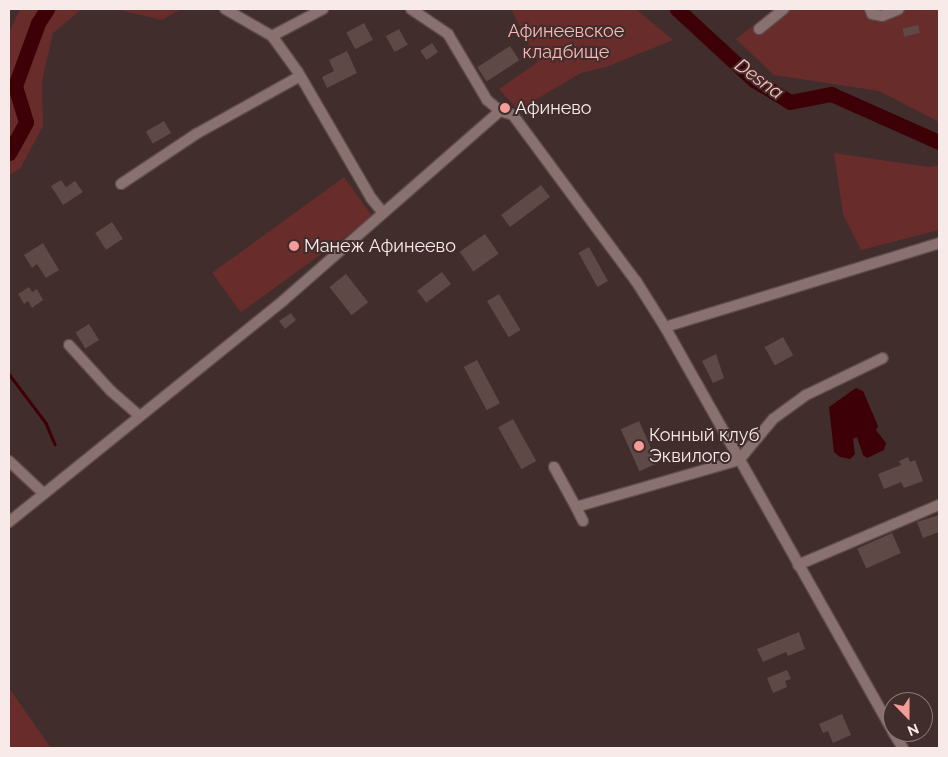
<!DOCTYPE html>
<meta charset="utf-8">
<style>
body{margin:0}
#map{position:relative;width:948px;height:757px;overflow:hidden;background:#412d2c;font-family:Raleway,sans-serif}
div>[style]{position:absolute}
.green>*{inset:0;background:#682c2b;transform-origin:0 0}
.water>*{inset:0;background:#3c0006}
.stream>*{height:2.5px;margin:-1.25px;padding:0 1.25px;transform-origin:1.25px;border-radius:1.25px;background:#3c0006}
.river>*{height:15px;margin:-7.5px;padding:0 7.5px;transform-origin:7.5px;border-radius:7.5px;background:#3c0006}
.building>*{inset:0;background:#5e4947;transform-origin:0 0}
.roads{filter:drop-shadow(1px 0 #5d4c4c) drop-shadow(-1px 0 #5d4c4c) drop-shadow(0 1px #5d4c4c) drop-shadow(0 -1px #5d4c4c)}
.minor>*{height:10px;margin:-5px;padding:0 5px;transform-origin:5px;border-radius:5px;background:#897170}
.dots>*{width:14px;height:14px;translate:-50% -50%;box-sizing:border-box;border:2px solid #412d2c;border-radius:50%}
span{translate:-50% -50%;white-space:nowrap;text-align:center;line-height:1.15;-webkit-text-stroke:4px #412d2c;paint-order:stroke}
.park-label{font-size:18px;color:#f8b9b6}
.poi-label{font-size:18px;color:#f8eae9}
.left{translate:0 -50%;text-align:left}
.water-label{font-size:19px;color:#febfbb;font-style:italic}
.frame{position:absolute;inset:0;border:10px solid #f8eae9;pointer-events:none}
.north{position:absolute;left:883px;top:692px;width:50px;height:50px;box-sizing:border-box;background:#412d2c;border:1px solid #8a7978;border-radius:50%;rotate:158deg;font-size:14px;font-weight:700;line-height:20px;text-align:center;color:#f8eae9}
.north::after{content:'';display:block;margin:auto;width:18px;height:22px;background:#f59b98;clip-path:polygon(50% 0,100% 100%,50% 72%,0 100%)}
</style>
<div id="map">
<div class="green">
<i style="clip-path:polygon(20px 9px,82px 9px,53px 33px,42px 81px,43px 126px,20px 169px,9px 175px,9px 33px)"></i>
<i style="clip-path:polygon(115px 9px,181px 9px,162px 20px)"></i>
<i style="clip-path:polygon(511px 9px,636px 9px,673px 40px,606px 67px,581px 73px,518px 110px,499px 89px,538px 62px)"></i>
<i style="clip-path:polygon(774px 9px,939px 9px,939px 122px,879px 91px,774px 75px,736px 39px)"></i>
<i style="clip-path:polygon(834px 153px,929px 167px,939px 165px,939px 230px,861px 250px,843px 214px)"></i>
<i style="left:344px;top:177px;width:49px;height:163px;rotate:54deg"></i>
<i style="clip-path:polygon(9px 688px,51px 748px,9px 748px)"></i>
</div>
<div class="water">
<i style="clip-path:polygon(856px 388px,863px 391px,878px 426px,876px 430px,886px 443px,884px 450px,867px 458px,863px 455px,857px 437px,853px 439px,855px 454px,850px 459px,840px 457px,834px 452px,829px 407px)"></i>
</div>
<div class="stream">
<i style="left:9px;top:374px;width:61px;rotate:52.9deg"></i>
<i style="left:46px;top:423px;width:23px;rotate:67deg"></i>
</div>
<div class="river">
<i style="left:677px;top:9px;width:105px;rotate:42.7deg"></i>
<i style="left:754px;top:80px;width:42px;rotate:31.4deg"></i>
<i style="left:790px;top:102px;width:42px;rotate:-11deg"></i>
<i style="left:831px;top:94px;width:118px;rotate:24deg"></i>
<i style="left:9px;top:153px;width:35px;rotate:-61deg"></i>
<i style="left:26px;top:122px;width:38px;rotate:-107deg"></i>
<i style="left:15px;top:86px;width:67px;rotate:-69.9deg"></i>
<i style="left:38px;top:23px;width:17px;rotate:-57deg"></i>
</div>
<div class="building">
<i style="left:364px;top:23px;width:19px;height:20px;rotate:62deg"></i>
<i style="left:918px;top:25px;width:8px;height:16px;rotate:76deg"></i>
<i style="left:399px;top:29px;width:18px;height:15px;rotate:61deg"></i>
<i style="left:432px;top:43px;width:11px;height:14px;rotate:56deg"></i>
<i style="left:510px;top:46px;width:17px;height:39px;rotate:57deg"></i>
<i style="clip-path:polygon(347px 51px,357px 73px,327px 88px,322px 77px,334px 71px,329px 60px)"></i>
<i style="left:164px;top:121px;width:14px;height:21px;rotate:60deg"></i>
<i style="clip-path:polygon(61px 180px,66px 187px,75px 181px,83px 192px,63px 205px,51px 186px)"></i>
<i style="left:541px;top:185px;width:15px;height:50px;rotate:53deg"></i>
<i style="left:112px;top:222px;width:20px;height:20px;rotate:57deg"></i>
<i style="left:485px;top:234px;width:24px;height:31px;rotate:55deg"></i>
<i style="clip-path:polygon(43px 243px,59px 270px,46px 278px,37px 264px,32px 268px,24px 255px)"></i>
<i style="left:589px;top:247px;width:39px;height:12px;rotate:61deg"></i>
<i style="left:442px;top:272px;width:15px;height:31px;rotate:53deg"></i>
<i style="left:346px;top:274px;width:36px;height:21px;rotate:52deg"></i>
<i style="clip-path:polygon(29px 287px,32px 292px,37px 289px,43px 300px,32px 308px,28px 301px,24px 304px,18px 294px)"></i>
<i style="left:499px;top:294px;width:42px;height:14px;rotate:59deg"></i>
<i style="clip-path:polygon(291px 313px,296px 320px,285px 329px,279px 321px)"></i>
<i style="left:89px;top:324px;width:19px;height:16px;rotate:58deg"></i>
<i style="left:783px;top:337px;width:21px;height:21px;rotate:61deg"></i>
<i style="clip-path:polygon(716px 354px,724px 378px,713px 383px,702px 361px)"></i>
<i style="left:477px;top:360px;width:49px;height:15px;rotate:62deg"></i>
<i style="left:513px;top:419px;width:48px;height:17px;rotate:61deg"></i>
<i style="left:639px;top:421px;width:46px;height:20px;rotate:66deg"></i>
<i style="clip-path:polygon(908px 457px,910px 462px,915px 460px,923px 481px,904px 488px,901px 482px,884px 489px,878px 474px,901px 465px,899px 461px)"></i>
<i style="clip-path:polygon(939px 515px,939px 532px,923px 538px,917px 522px)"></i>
<i style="left:892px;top:533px;width:22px;height:38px;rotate:66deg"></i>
<i style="clip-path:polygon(799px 632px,805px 649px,788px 656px,786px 652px,763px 662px,757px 649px)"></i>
<i style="clip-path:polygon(787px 670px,791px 679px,785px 681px,787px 687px,773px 693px,767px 678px)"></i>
<i style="clip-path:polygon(842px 714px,851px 735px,833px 743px,828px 731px,823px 733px,819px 724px)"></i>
</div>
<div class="roads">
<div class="minor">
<i style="left:225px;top:9px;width:54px;rotate:29.9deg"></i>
<i style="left:272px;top:36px;width:58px;rotate:-27.9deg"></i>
<i style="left:411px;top:9px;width:45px;rotate:34deg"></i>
<i style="left:448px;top:34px;width:77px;rotate:59.4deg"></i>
<i style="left:487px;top:100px;width:17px;rotate:40deg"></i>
<i style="left:500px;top:111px;width:14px;rotate:17deg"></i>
<i style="left:513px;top:115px;width:207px;rotate:53.5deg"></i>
<i style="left:636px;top:281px;width:54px;rotate:57.8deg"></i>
<i style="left:665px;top:327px;width:464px;rotate:60.6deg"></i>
<i style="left:870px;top:9px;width:5px;rotate:68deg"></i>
<i style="left:872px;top:14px;width:10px;rotate:11deg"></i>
<i style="left:882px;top:16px;width:18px;rotate:-22deg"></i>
<i style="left:759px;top:29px;width:32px;rotate:-39deg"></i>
<i style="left:272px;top:36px;width:44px;rotate:54.2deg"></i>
<i style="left:298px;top:72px;width:146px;rotate:59.9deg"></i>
<i style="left:371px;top:198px;width:19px;rotate:51deg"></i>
<i style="left:121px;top:184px;width:90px;rotate:-33.7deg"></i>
<i style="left:196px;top:134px;width:119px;rotate:-29.1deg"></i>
<i style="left:665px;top:327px;width:287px;rotate:-17deg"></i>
<i style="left:69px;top:345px;width:62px;rotate:47.6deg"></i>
<i style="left:111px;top:391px;width:38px;rotate:41deg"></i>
<i style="left:9px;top:461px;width:47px;rotate:43.3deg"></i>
<i style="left:554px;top:467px;width:46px;rotate:61.2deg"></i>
<i style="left:583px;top:521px;width:16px;rotate:-117deg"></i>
<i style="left:576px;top:507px;width:170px;rotate:-16.1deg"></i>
<i style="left:739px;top:460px;width:53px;rotate:-50.3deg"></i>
<i style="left:773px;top:419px;width:41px;rotate:-36deg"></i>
<i style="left:806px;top:395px;width:85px;rotate:-25.7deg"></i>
<i style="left:9px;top:522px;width:353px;rotate:-38.9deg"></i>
<i style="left:284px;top:300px;width:287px;rotate:-41.2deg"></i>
<i style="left:798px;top:565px;width:153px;rotate:-23.1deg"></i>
<i style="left:893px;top:732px;width:19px;rotate:58deg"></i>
</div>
</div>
<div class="dots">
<i style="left:505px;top:108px;background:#f59b98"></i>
<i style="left:294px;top:246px;background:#f59b98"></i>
<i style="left:639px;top:446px;background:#f59b98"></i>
</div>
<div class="park-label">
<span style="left:566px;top:42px">Афинеевское<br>кладбище</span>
</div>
<div class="poi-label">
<span class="left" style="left:515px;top:108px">Афинево</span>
<span class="left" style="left:304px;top:246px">Манеж Афинеево</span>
<span class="left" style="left:649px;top:446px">Конный клуб<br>Эквилого</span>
</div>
<div class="water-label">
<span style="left:759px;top:79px;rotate:36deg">Desna</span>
</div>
<div class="frame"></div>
<div class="north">N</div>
</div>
